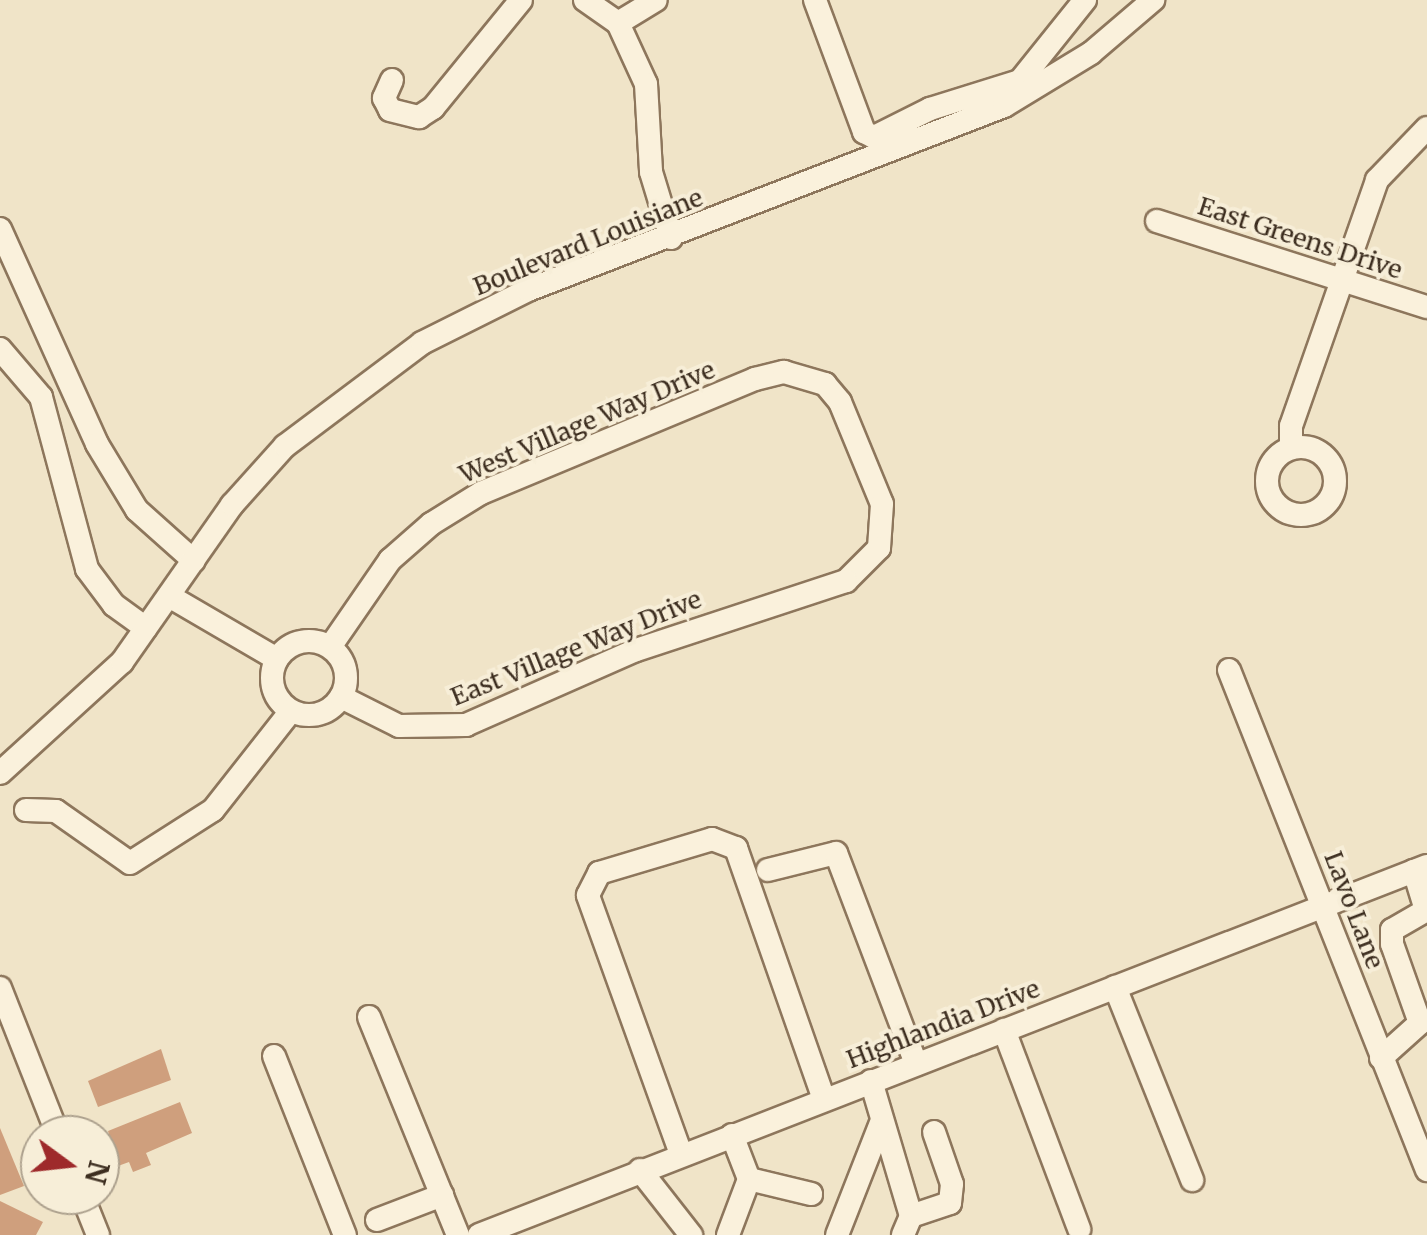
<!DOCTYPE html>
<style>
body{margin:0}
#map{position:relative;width:1427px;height:1235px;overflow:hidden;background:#f0e4c8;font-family:Merriweather,serif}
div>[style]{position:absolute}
.building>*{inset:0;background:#cf9f7d}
.roads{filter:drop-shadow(2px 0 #8d765c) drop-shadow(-2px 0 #8d765c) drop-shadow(0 2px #8d765c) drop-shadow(0 -2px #8d765c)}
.minor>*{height:22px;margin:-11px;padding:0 11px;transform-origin:11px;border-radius:11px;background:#faf1dc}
.minor>.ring{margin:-11px;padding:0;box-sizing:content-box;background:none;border:22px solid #faf1dc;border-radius:50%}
span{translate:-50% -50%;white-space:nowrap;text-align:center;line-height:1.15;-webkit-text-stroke:8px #f7eed8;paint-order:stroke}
.street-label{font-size:25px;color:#3d2e20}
.north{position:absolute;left:20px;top:1115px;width:100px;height:100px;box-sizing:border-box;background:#f7eed8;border:2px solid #ada18e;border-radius:50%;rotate:105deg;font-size:28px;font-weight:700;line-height:40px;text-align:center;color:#3d2e20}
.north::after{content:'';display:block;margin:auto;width:35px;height:45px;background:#9e2a2b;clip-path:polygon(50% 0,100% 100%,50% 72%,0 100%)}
</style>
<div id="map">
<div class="building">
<i style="clip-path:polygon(161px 1049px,171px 1080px,98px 1107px,88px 1081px)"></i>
<i style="clip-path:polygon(180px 1102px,192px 1133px,146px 1153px,151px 1165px,133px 1172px,129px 1162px,118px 1166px,108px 1131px)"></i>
<i style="clip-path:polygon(0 1128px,24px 1186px,0 1195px)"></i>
<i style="clip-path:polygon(0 1201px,43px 1222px,36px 1235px,0 1235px)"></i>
</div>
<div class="roads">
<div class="minor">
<i style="left:585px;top:0;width:40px;rotate:34.9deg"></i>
<i style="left:618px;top:23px;width:67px;rotate:65.3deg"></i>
<i style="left:646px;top:84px;width:88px;rotate:86.7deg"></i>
<i style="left:651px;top:172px;width:69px;rotate:73.1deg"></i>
<i style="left:815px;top:0;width:141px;rotate:69.6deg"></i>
<i style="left:864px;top:132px;width:11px;rotate:27deg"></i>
<i style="left:874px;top:137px;width:63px;rotate:-26.6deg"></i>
<i style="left:930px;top:109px;width:94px;rotate:-17.3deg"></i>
<i style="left:1020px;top:81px;width:104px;rotate:-51.3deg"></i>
<i style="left:618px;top:23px;width:44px;rotate:-31.2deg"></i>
<i style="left:392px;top:80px;width:20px;rotate:114deg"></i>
<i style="left:384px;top:98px;width:13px;rotate:63deg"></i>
<i style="left:390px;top:110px;width:30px;rotate:14deg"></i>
<i style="left:419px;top:117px;width:17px;rotate:-33deg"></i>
<i style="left:433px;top:108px;width:139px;rotate:-50.8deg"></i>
<i style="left:1157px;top:221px;width:283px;rotate:17.7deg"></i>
<i style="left:0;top:229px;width:236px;rotate:65.7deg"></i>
<i style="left:97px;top:444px;width:77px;rotate:58.8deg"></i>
<i style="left:137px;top:510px;width:76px;rotate:41.8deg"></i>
<i style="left:0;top:349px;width:63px;rotate:49.5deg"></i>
<i style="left:41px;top:397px;width:178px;rotate:75deg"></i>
<i style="left:87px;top:569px;width:45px;rotate:53.1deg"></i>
<i style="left:114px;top:605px;width:39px;rotate:36deg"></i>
<i class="ring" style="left:1267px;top:447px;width:46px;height:46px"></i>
<i style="left:1291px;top:448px;width:22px;rotate:-90deg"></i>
<i style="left:1291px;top:426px;width:261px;rotate:-70.7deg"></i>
<i style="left:1377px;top:180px;width:72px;rotate:-46.1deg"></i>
<i style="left:169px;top:596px;width:125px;rotate:30.3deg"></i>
<i class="ring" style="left:272px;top:641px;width:52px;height:52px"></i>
<i style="left:330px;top:647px;width:106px;rotate:-55.4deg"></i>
<i style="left:390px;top:560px;width:55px;rotate:-41.3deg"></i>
<i style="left:431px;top:524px;width:59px;rotate:-31.8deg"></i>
<i style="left:481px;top:493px;width:297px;rotate:-22.6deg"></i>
<i style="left:755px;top:379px;width:30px;rotate:-14deg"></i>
<i style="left:784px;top:372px;width:43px;rotate:16.3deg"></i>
<i style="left:825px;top:384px;width:23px;rotate:50deg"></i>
<i style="left:840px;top:402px;width:110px;rotate:67.6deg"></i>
<i style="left:882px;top:504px;width:44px;rotate:93.9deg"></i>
<i style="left:879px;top:548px;width:47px;rotate:135deg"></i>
<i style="left:846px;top:581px;width:221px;rotate:161.8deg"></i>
<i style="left:636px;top:650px;width:186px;rotate:156.2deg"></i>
<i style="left:466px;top:725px;width:67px;rotate:179.1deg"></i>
<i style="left:399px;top:726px;width:65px;rotate:-153.4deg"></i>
<i style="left:1229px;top:670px;width:538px;rotate:68.4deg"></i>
<i style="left:0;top:773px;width:165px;rotate:-42.3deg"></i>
<i style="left:122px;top:662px;width:192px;rotate:-55deg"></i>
<i style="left:232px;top:505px;width:79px;rotate:-48.1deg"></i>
<i style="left:285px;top:446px;width:171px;rotate:-36.9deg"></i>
<i style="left:422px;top:343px;width:119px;rotate:-26.6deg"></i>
<i style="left:528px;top:290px;width:510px;rotate:-21.13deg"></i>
<i style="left:1004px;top:106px;width:102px;rotate:-31.3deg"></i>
<i style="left:1091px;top:53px;width:82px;rotate:-40.5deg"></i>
<i style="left:26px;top:810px;width:30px;rotate:2deg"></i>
<i style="left:56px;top:811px;width:90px;rotate:35.1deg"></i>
<i style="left:130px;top:863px;width:98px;rotate:-32.6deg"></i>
<i style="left:213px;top:810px;width:126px;rotate:-51.8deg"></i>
<i style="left:768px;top:870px;width:70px;rotate:-14deg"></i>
<i style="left:836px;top:853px;width:226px;rotate:69.2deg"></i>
<i style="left:1115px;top:987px;width:208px;rotate:68.2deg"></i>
<i style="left:0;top:988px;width:158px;rotate:68.5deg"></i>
<i style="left:369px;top:1017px;width:235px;rotate:67.8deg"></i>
<i style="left:1004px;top:1030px;width:213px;rotate:69.3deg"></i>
<i style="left:274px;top:1056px;width:193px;rotate:68.4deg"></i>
<i style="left:1381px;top:1058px;width:52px;rotate:-41.9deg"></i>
<i style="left:1420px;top:1023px;width:84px;rotate:-109.5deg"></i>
<i style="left:1392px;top:944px;width:14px;rotate:-90deg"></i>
<i style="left:1392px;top:930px;width:39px;rotate:-30deg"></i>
<i style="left:1426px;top:910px;width:41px;rotate:-107.1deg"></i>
<i style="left:871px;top:1081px;width:141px;rotate:73.5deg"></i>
<i style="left:911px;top:1216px;width:21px;rotate:113deg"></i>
<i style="left:732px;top:1135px;width:47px;rotate:68.9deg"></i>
<i style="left:749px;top:1179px;width:64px;rotate:13.6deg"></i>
<i style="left:681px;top:1154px;width:275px;rotate:-109.8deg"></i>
<i style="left:588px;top:895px;width:25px;rotate:-63deg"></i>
<i style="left:599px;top:873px;width:118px;rotate:-16.7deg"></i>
<i style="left:712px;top:839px;width:26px;rotate:21deg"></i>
<i style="left:736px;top:848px;width:266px;rotate:70.7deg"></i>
<i style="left:640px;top:1170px;width:83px;rotate:51.9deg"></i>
<i style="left:82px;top:1195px;width:43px;rotate:68.2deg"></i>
<i style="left:911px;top:1216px;width:41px;rotate:-18.4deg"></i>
<i style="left:950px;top:1203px;width:19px;rotate:-84deg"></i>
<i style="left:952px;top:1184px;width:55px;rotate:-109.1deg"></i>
<i style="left:377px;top:1220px;width:70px;rotate:-21deg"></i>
<i style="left:479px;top:1235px;width:1017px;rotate:-21.27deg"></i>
<i style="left:728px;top:1235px;width:60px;rotate:-69.4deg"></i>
<i style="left:837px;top:1235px;width:123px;rotate:-68.6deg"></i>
</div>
</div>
<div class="street-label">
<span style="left:1300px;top:238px;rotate:18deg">East Greens Drive</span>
<span style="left:588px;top:242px;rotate:-22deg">Boulevard Louisiane</span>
<span style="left:587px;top:422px;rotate:-23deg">West Village Way Drive</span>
<span style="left:576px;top:648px;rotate:-22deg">East Village Way Drive</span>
<span style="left:1354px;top:910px;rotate:69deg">Lavo Lane</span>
<span style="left:943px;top:1024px;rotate:-21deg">Highlandia Drive</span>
</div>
<div class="north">N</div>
</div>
